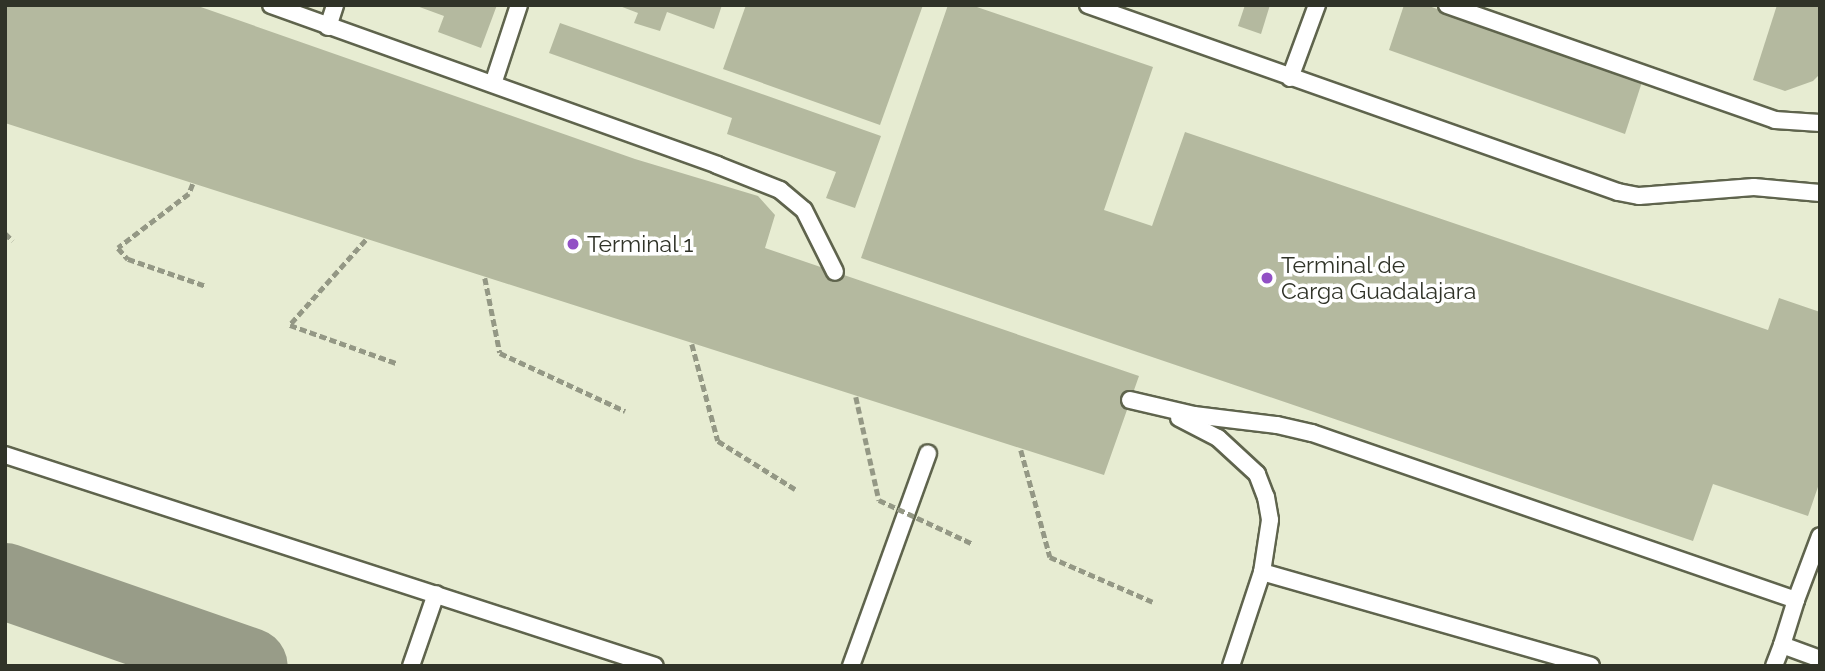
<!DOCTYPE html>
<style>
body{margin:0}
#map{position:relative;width:1825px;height:671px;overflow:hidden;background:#e7ecd2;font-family:Raleway,sans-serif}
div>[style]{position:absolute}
.taxiway>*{height:77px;margin:-38.5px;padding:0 38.5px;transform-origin:38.5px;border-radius:38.5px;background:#989c88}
.building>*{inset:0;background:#b4b99f}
.path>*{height:4.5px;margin-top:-2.25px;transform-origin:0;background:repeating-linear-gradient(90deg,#949885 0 7px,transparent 0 10.5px)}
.roads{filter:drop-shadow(2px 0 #5f644d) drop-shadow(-2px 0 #5f644d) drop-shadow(0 2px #5f644d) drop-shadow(0 -2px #5f644d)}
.service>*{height:16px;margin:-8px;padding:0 8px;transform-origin:8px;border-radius:8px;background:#fff}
.path-bridge>*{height:4.5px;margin-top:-2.25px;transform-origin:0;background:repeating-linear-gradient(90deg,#949885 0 7px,transparent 0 10.5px)}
.dots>*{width:19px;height:19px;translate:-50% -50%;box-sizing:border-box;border:4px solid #fff;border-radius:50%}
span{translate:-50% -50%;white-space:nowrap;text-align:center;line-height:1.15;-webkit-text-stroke:7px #fff;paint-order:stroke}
.poi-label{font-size:23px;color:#303328}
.left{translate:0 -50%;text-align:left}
.frame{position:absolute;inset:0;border:7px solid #303328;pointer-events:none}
</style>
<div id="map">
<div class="taxiway">
<i style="left:5px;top:581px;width:258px;rotate:19.2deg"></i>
</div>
<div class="building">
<i style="clip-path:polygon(5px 5px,195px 5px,635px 159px,758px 196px,775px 215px,765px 248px,1139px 376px,1104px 475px,5px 123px)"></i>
<i style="clip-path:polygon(414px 5px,497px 5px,481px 48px,438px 32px,444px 16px)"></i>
<i style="clip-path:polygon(617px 5px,722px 5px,714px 29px,667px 12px,660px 31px,634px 23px,638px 13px)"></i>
<i style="clip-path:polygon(746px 5px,923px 5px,880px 125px,723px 69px)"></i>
<i style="clip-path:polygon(948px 5px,971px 5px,1153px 67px,1104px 210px,1152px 226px,1185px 132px,1768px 330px,1779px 298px,1820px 312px,1820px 481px,1808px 516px,1713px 484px,1693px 541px,861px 258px)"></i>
<i style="clip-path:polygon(1245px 5px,1270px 5px,1261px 34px,1238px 26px)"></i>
<i style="clip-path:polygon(1404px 5px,1426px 5px,1642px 82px,1625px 134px,1389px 50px)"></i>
<i style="clip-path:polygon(1777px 5px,1820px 5px,1820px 74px,1813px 81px,1785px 91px,1753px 80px)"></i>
<i style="clip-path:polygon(560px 23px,881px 136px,855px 208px,826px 198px,836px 172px,727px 134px,732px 118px,549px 53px)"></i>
</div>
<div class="path">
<i style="left:193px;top:184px;width:11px;rotate:112deg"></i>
<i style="left:189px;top:194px;width:89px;rotate:142.7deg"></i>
<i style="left:118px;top:248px;width:15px;rotate:48deg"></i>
<i style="left:128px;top:259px;width:83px;rotate:19.1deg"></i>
<i style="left:5px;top:233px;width:11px;rotate:45deg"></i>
<i style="left:366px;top:240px;width:114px;rotate:131.8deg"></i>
<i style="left:290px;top:325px;width:113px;rotate:19.7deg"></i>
<i style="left:485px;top:278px;width:76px;rotate:78.7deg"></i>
<i style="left:500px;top:353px;width:138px;rotate:24.9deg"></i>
<i style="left:692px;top:344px;width:100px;rotate:75deg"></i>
<i style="left:718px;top:441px;width:91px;rotate:31.9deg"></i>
<i style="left:1021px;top:450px;width:111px;rotate:74.8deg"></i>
<i style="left:1050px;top:557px;width:112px;rotate:23.6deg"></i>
</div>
<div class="roads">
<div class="service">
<i style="left:271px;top:5px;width:474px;rotate:19.7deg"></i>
<i style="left:717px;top:165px;width:68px;rotate:21.6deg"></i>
<i style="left:780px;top:190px;width:31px;rotate:40deg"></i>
<i style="left:804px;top:210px;width:69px;rotate:63.4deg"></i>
<i style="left:1088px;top:5px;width:562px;rotate:19.43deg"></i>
<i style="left:1618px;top:192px;width:21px;rotate:11deg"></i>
<i style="left:1639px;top:196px;width:115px;rotate:-4.5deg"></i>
<i style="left:1754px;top:187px;width:66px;rotate:5.2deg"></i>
<i style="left:1447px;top:5px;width:348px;rotate:19.3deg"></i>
<i style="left:1775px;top:120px;width:45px;rotate:3.8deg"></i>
<i style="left:328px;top:27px;width:23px;rotate:-72deg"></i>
<i style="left:1290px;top:78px;width:78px;rotate:-69.7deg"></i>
<i style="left:493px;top:84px;width:83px;rotate:-71.8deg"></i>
<i style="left:1130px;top:400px;width:66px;rotate:13.2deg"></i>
<i style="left:1194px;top:415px;width:84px;rotate:6.9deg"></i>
<i style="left:1277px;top:425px;width:36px;rotate:13deg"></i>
<i style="left:1312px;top:433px;width:512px;rotate:19.04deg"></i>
<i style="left:1796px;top:600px;width:68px;rotate:-69.4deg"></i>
<i style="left:1179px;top:418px;width:44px;rotate:27.1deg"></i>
<i style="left:1218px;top:438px;width:53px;rotate:42.7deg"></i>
<i style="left:1257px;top:474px;width:25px;rotate:69deg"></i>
<i style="left:1266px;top:497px;width:23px;rotate:80deg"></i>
<i style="left:1270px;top:520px;width:53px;rotate:98.7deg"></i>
<i style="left:1262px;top:572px;width:342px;rotate:15.9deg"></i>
<i style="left:5px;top:455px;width:683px;rotate:17.98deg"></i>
<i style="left:1796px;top:600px;width:47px;rotate:107.3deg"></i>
<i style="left:1782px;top:645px;width:40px;rotate:20.2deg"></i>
<i style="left:411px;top:666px;width:76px;rotate:-70.9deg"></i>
<i style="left:851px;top:666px;width:226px;rotate:-70.1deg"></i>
<i style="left:1231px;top:666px;width:99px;rotate:-71.7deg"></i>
<i style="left:1774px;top:666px;width:22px;rotate:-69deg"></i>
</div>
</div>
<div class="path-bridge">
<i style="left:856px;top:397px;width:106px;rotate:77.4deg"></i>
<i style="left:879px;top:500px;width:104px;rotate:25.1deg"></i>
</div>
<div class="dots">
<i style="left:573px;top:244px;background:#9250c5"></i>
<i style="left:1267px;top:278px;background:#9250c5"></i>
</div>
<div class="poi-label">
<span class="left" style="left:587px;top:244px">Terminal 1</span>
<span class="left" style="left:1281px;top:278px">Terminal de<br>Carga Guadalajara</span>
</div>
<div class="frame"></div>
</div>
